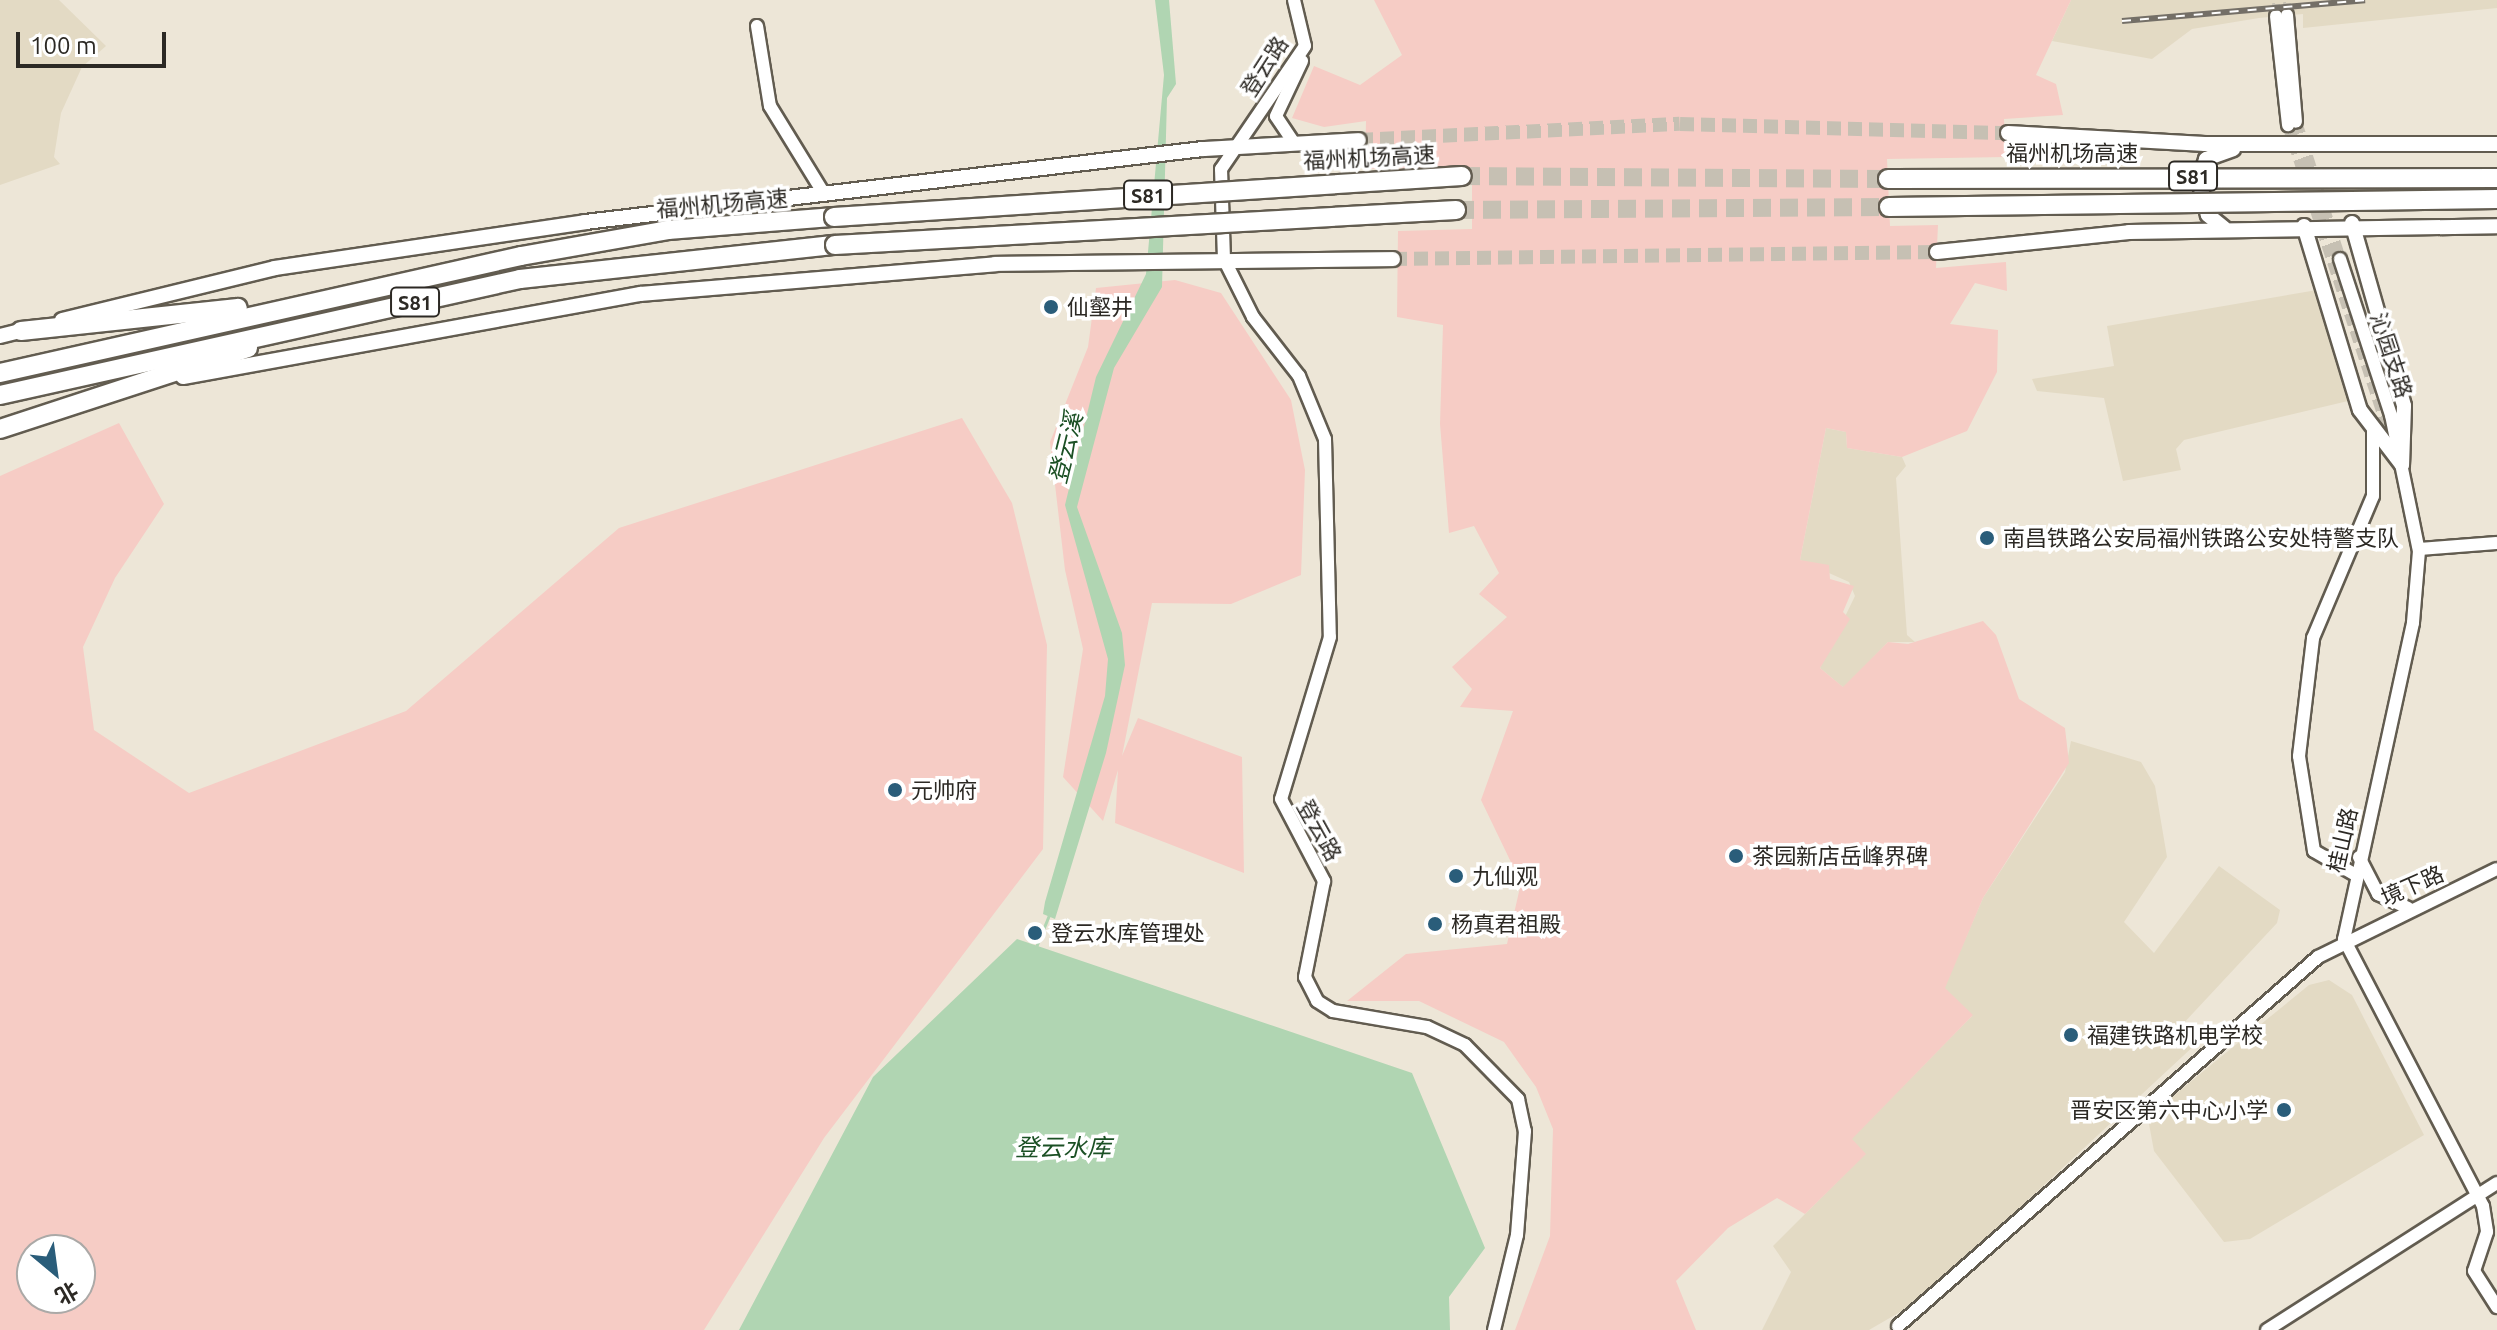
<!DOCTYPE html>
<meta charset="utf-8">
<style>
body{margin:0}
#map{position:relative;width:2497px;height:1330px;overflow:hidden;background:#ede6d7;font-family:Ubuntu,"Noto Sans SC",sans-serif}
div>[style]{position:absolute}
.built>*{inset:0;background:#e3dac4}
.green>*{inset:0;background:#f6ccc5}
.water>*{inset:0;background:#b0d5b2}
.stream>*{height:3px;margin:-1.5px;padding:0 1.5px;transform-origin:1.5px;border-radius:1.5px;background:#b0d5b2}
.minor-tunnel>*{height:12px;margin-top:-6px;transform-origin:0;background:repeating-linear-gradient(90deg,#c6c0b3 0 12px,transparent 0 18px)}
.major-tunnel>*{height:14px;margin-top:-7px;transform-origin:0;background:repeating-linear-gradient(90deg,#c6c0b3 0 14px,transparent 0 21px)}
.highway-tunnel>*{height:18px;margin-top:-9px;transform-origin:0;background:repeating-linear-gradient(90deg,#c6c0b3 0 18px,transparent 0 27px)}
.roads{filter:drop-shadow(2px 0 #625c50) drop-shadow(-2px 0 #625c50) drop-shadow(0 2px #625c50) drop-shadow(0 -2px #625c50)}
.minor>*{height:12px;margin:-6px;padding:0 6px;transform-origin:6px;border-radius:6px;background:#fff}
.major>*{height:14px;margin:-7px;padding:0 7px;transform-origin:7px;border-radius:7px;background:#fff}
.highway>*{height:18px;margin:-9px;padding:0 9px;transform-origin:9px;border-radius:9px;background:#fff}
.rail>*{height:6px;margin-top:-3px;transform-origin:0;background:repeating-linear-gradient(90deg,#fff 0 9px,#746f67 0 18px);box-sizing:border-box;border-block:2px solid #746f67}
.bridges{filter:drop-shadow(2px 0 #625c50) drop-shadow(-2px 0 #625c50) drop-shadow(0 2px #625c50) drop-shadow(0 -2px #625c50)}
.highway-bridge>*{height:18px;margin:-9px;padding:0 9px;transform-origin:9px;border-radius:9px;background:#fff}
.dots>*{width:22px;height:22px;translate:-50% -50%;box-sizing:border-box;border:4px solid #fff;border-radius:50%}
span{translate:-50% -50%;white-space:nowrap;text-align:center;line-height:1.15;-webkit-text-stroke:7px #fff;paint-order:stroke}
.shield-label span{padding:2px 6px;background:#fff;border:2px solid;border-radius:6px;-webkit-text-stroke-width:0}
.shield-label{font-size:20px;color:#2c2924;font-weight:700}
.street-label{font-size:22px;color:#2c2924}
.poi-label{font-size:22px;color:#2c2924}
.left{translate:0 -50%;text-align:left}
.right{translate:-100% -50%;text-align:right}
.water-label{font-size:24px;color:#1b5024;font-style:italic}
.north{position:absolute;left:16px;top:1234px;width:80px;height:80px;box-sizing:border-box;background:#fff;border:2px solid #aba9a7;border-radius:50%;rotate:151deg;font-size:22px;font-weight:700;line-height:32px;text-align:center;color:#2c2924}
.north::after{content:'';display:block;margin:auto;width:28px;height:36px;background:#2a5d7a;clip-path:polygon(50% 0,100% 100%,50% 72%,0 100%)}
.scale{position:absolute;left:16px;top:32px;width:150px;height:36px;box-sizing:border-box;border:4px solid #2c2924;border-top:0;padding-left:10px;font-size:24px;line-height:28px;white-space:nowrap;color:#2c2924;-webkit-text-stroke:6px #fff;paint-order:stroke}
</style>
<div id="map">
<div class="built">
<i style="clip-path:polygon(0 0,59px 0,106px 46px,82px 67px,61px 113px,54px 157px,60px 164px,0 185px)"></i>
<i style="clip-path:polygon(2071px 0,2497px 0,2497px 8px,2303px 28px,2303px 14px,2259px 18px,2192px 29px,2152px 59px,2052px 41px)"></i>
<i style="clip-path:polygon(2317px 290px,2348px 401px,2184px 440px,2176px 449px,2181px 470px,2123px 481px,2104px 398px,2037px 391px,2032px 379px,2114px 366px,2107px 326px)"></i>
<i style="clip-path:polygon(1826px 428px,1846px 432px,1847px 448px,1902px 457px,1906px 466px,1896px 478px,1907px 635px,1915px 642px,1888px 642px,1844px 688px,1820px 668px,1855px 596px,1849px 582px,1800px 560px)"></i>
<i style="clip-path:polygon(2071px 741px,2141px 762px,2155px 786px,2167px 857px,2124px 922px,2154px 953px,2219px 866px,2280px 910px,2277px 923px,2181px 1026px,2197px 1043px,1919px 1301px,1869px 1330px,1762px 1330px,1791px 1272px,1773px 1246px,1865px 1154px,1851px 1139px,1972px 1016px,1944px 988px,1983px 898px,2065px 772px)"></i>
<i style="clip-path:polygon(2329px 980px,2352px 995px,2424px 1135px,2250px 1239px,2224px 1242px,2154px 1151px,2149px 1124px,2162px 1105px,2309px 985px)"></i>
</div>
<div class="green">
<i style="clip-path:polygon(1374px 0,2071px 0,2036px 75px,2056px 84px,2063px 115px,2004px 119px,2006px 157px,1887px 159px,1890px 226px,1938px 225px,1936px 268px,2006px 262px,2007px 291px,1975px 283px,1950px 324px,1998px 330px,1997px 372px,1967px 431px,1902px 457px,1847px 448px,1846px 432px,1826px 428px,1800px 560px,1829px 565px,1830px 579px,1854px 586px,1843px 612px,1850px 619px,1820px 668px,1843px 687px,1888px 642px,1908px 644px,1983px 621px,1996px 635px,2019px 699px,2065px 728px,2069px 763px,1983px 898px,1945px 988px,1973px 1015px,1852px 1139px,1866px 1154px,1805px 1214px,1777px 1198px,1728px 1228px,1676px 1281px,1696px 1330px,1515px 1330px,1550px 1236px,1553px 1129px,1536px 1087px,1504px 1042px,1419px 1001px,1347px 1001px,1406px 954px,1507px 944px,1521px 883px,1481px 800px,1513px 711px,1460px 707px,1472px 689px,1452px 667px,1507px 617px,1479px 594px,1499px 573px,1474px 526px,1449px 533px,1440px 424px,1443px 325px,1397px 317px,1398px 231px,1472px 229px,1472px 167px,1365px 169px,1366px 121px,1324px 127px,1292px 118px,1314px 66px,1360px 85px,1402px 55px)"></i>
<i style="clip-path:polygon(1175px 280px,1221px 293px,1291px 400px,1305px 470px,1301px 575px,1231px 604px,1152px 603px,1122px 756px,1138px 718px,1242px 757px,1244px 873px,1115px 823px,1118px 770px,1103px 821px,1063px 777px,1083px 649px,1065px 570px,1050px 442px,1088px 347px,1096px 288px)"></i>
<i style="clip-path:polygon(evenodd,962px 418px,1012px 503px,1047px 645px,1043px 849px,824px 1138px,704px 1330px,0 1330px,0 476px,119px 423px,164px 504px,115px 578px,83px 647px,94px 730px,189px 793px,406px 711px,619px 528px,962px 418px,32px 1250px,80px 1250px,80px 1298px,32px 1298px,32px 1250px)"></i>
</div>
<div class="water">
<i style="clip-path:polygon(1155px 0,1169px 0,1176px 84px,1167px 98px,1162px 287px,1114px 368px,1077px 507px,1122px 633px,1125px 665px,1106px 753px,1055px 919px,1043px 914px,1045px 902px,1105px 696px,1108px 659px,1065px 505px,1096px 377px,1146px 274px,1164px 75px)"></i>
<i style="clip-path:polygon(1017px 939px,1412px 1073px,1485px 1248px,1449px 1297px,1450px 1330px,739px 1330px,873px 1077px)"></i>
</div>
<div class="stream">
<i style="left:1036px;top:947px;width:37px;rotate:-68deg"></i>
</div>
<div class="minor-tunnel">
<i style="left:2287px;top:15px;width:15px;rotate:-79deg"></i>
<i style="left:2276px;top:16px;width:16px;rotate:-79deg"></i>
<i style="left:2296px;top:122px;width:144px;rotate:72.2deg"></i>
<i style="left:2288px;top:125px;width:339px;rotate:71.8deg"></i>
</div>
<div class="major-tunnel">
<i style="left:1359px;top:140px;width:321px;rotate:-2.9deg"></i>
<i style="left:1680px;top:124px;width:328px;rotate:1.6deg"></i>
<i style="left:1393px;top:259px;width:544px;rotate:-0.74deg"></i>
</div>
<div class="highway-tunnel">
<i style="left:1462px;top:176px;width:426px;rotate:0.4deg"></i>
<i style="left:1456px;top:210px;width:433px;rotate:-0.4deg"></i>
</div>
<div class="roads">
<div class="minor">
<i style="left:1294px;top:0;width:47px;rotate:76.6deg"></i>
<i style="left:1305px;top:46px;width:149px;rotate:124.3deg"></i>
<i style="left:1221px;top:169px;width:90px;rotate:88.1deg"></i>
<i style="left:1224px;top:259px;width:65px;rotate:63.4deg"></i>
<i style="left:1253px;top:317px;width:75px;rotate:52.1deg"></i>
<i style="left:1299px;top:376px;width:68px;rotate:67.6deg"></i>
<i style="left:1325px;top:439px;width:198px;rotate:88.6deg"></i>
<i style="left:1330px;top:637px;width:169px;rotate:106.8deg"></i>
<i style="left:1281px;top:799px;width:93px;rotate:62.3deg"></i>
<i style="left:1324px;top:881px;width:98px;rotate:101.2deg"></i>
<i style="left:1305px;top:977px;width:27px;rotate:63deg"></i>
<i style="left:1317px;top:1001px;width:19px;rotate:32deg"></i>
<i style="left:1333px;top:1011px;width:95px;rotate:9.7deg"></i>
<i style="left:1427px;top:1027px;width:42px;rotate:25.3deg"></i>
<i style="left:1465px;top:1045px;width:76px;rotate:45.5deg"></i>
<i style="left:1518px;top:1099px;width:33px;rotate:78deg"></i>
<i style="left:1525px;top:1131px;width:104px;rotate:94.4deg"></i>
<i style="left:1517px;top:1235px;width:98px;rotate:103.6deg"></i>
<i style="left:2287px;top:15px;width:107px;rotate:85.2deg"></i>
<i style="left:2276px;top:16px;width:110px;rotate:83.7deg"></i>
<i style="left:757px;top:26px;width:81px;rotate:80.8deg"></i>
<i style="left:770px;top:106px;width:101px;rotate:58.4deg"></i>
<i style="left:1294px;top:143px;width:32px;rotate:-124deg"></i>
<i style="left:1276px;top:116px;width:61px;rotate:-64.7deg"></i>
<i style="left:2340px;top:259px;width:164px;rotate:71.9deg"></i>
<i style="left:2391px;top:415px;width:139px;rotate:78.4deg"></i>
<i style="left:2419px;top:551px;width:72px;rotate:94.8deg"></i>
<i style="left:2413px;top:623px;width:323px;rotate:102.3deg"></i>
<i style="left:2344px;top:939px;width:301px;rotate:62.5deg"></i>
<i style="left:2483px;top:1206px;width:26px;rotate:81deg"></i>
<i style="left:2487px;top:1232px;width:41px;rotate:108.4deg"></i>
<i style="left:2474px;top:1271px;width:43px;rotate:57.4deg"></i>
<i style="left:2419px;top:549px;width:78px;rotate:-4.4deg"></i>
<i style="left:2359px;top:857px;width:42px;rotate:62.8deg"></i>
<i style="left:2378px;top:894px;width:33px;rotate:25deg"></i>
<i style="left:2354px;top:874px;width:46px;rotate:-150.1deg"></i>
<i style="left:2314px;top:851px;width:96px;rotate:-99deg"></i>
<i style="left:2299px;top:756px;width:119px;rotate:-83.2deg"></i>
<i style="left:2313px;top:638px;width:154px;rotate:-67.1deg"></i>
<i style="left:2373px;top:496px;width:69px;rotate:-90deg"></i>
<i style="left:1898px;top:1326px;width:559px;rotate:-41.3deg"></i>
<i style="left:2318px;top:957px;width:199px;rotate:-26.2deg"></i>
<i style="left:2267px;top:1330px;width:273px;rotate:-32.6deg"></i>
</div>
<div class="major">
<i style="left:2008px;top:133px;width:197px;rotate:3.2deg"></i>
<i style="left:2205px;top:144px;width:292px"></i>
<i style="left:2352px;top:223px;width:190px;rotate:74.1deg"></i>
<i style="left:2404px;top:406px;width:59px;rotate:91.9deg"></i>
<i style="left:2304px;top:226px;width:192px;rotate:73.1deg"></i>
<i style="left:2360px;top:410px;width:69px;rotate:52.6deg"></i>
<i style="left:2224px;top:228px;width:21px;rotate:-141deg"></i>
<i style="left:2208px;top:215px;width:35px;rotate:-105deg"></i>
<i style="left:2199px;top:181px;width:23px;rotate:-72deg"></i>
<i style="left:2206px;top:159px;width:29px;rotate:-20deg"></i>
<i style="left:1937px;top:252px;width:193px;rotate:-5.9deg"></i>
<i style="left:2129px;top:232px;width:368px;rotate:-0.9deg"></i>
<i style="left:62px;top:320px;width:219px;rotate:-13.7deg"></i>
<i style="left:275px;top:268px;width:313px;rotate:-8.4deg"></i>
<i style="left:585px;top:222px;width:622px;rotate:-6.74deg"></i>
<i style="left:1203px;top:149px;width:156px;rotate:-3.3deg"></i>
<i style="left:0;top:336px;width:32px;rotate:-14deg"></i>
<i style="left:183px;top:377px;width:465px;rotate:-10.3deg"></i>
<i style="left:641px;top:294px;width:355px;rotate:-4.8deg"></i>
<i style="left:995px;top:264px;width:398px;rotate:-0.7deg"></i>
</div>
<div class="highway">
<i style="left:21px;top:331px;width:218px;rotate:-6.1deg"></i>
<i style="left:0;top:373px;width:534px;rotate:-12.66deg"></i>
<i style="left:521px;top:256px;width:149px;rotate:-10deg"></i>
<i style="left:668px;top:230px;width:167px;rotate:-4.5deg"></i>
<i style="left:0;top:395px;width:533px;rotate:-12.58deg"></i>
<i style="left:520px;top:279px;width:317px;rotate:-6.2deg"></i>
<i style="left:0;top:429px;width:261px;rotate:-18.1deg"></i>
</div>
</div>
<div class="rail">
<i style="left:2122px;top:21px;width:244px;rotate:-4.9deg"></i>
</div>
<div class="bridges">
<div class="highway-bridge">
<i style="left:1888px;top:179px;width:609px;rotate:-0.09deg"></i>
<i style="left:1889px;top:207px;width:608px;rotate:-0.75deg"></i>
<i style="left:834px;top:217px;width:629px;rotate:-3.74deg"></i>
<i style="left:835px;top:245px;width:622px;rotate:-3.23deg"></i>
</div>
</div>
<div class="dots">
<i style="left:1051px;top:307px;background:#2a5d7a"></i>
<i style="left:1987px;top:538px;background:#2a5d7a"></i>
<i style="left:895px;top:790px;background:#2a5d7a"></i>
<i style="left:1736px;top:856px;background:#2a5d7a"></i>
<i style="left:1456px;top:876px;background:#2a5d7a"></i>
<i style="left:1435px;top:924px;background:#2a5d7a"></i>
<i style="left:1035px;top:933px;background:#2a5d7a"></i>
<i style="left:2071px;top:1035px;background:#2a5d7a"></i>
<i style="left:2284px;top:1110px;background:#2a5d7a"></i>
</div>
<div class="shield-label">
<span style="left:2193px;top:176px">S81</span>
<span style="left:1148px;top:195px">S81</span>
<span style="left:415px;top:302px">S81</span>
</div>
<div class="street-label">
<span style="left:1264px;top:66px;rotate:-57deg">登云路</span>
<span style="left:2072px;top:153px">福州机场高速</span>
<span style="left:1369px;top:157px;rotate:-3deg">福州机场高速</span>
<span style="left:722px;top:203px;rotate:-5deg">福州机场高速</span>
<span style="left:2392px;top:355px;rotate:72deg">沁园支路</span>
<span style="left:1320px;top:830px;rotate:61deg">登云路</span>
<span style="left:2342px;top:840px;rotate:-77deg">桂山路</span>
<span style="left:2412px;top:885px;rotate:-24deg">境下路</span>
</div>
<div class="poi-label">
<span class="left" style="left:1067px;top:307px">仙壑井</span>
<span class="left" style="left:2003px;top:538px">南昌铁路公安局福州铁路公安处特警支队</span>
<span class="left" style="left:911px;top:790px">元帅府</span>
<span class="left" style="left:1752px;top:856px">茶园新店岳峰界碑</span>
<span class="left" style="left:1472px;top:876px">九仙观</span>
<span class="left" style="left:1451px;top:924px">杨真君祖殿</span>
<span class="left" style="left:1051px;top:933px">登云水库管理处</span>
<span class="left" style="left:2087px;top:1035px">福建铁路机电学校</span>
<span class="right" style="left:2268px;top:1110px">晋安区第六中心小学</span>
</div>
<div class="water-label">
<span style="left:1066px;top:448px;rotate:-76deg">登云溪</span>
<span style="left:1063px;top:1148px">登云水库</span>
</div>
<div class="north">北</div>
<div class="scale">100 m</div>
</div>
